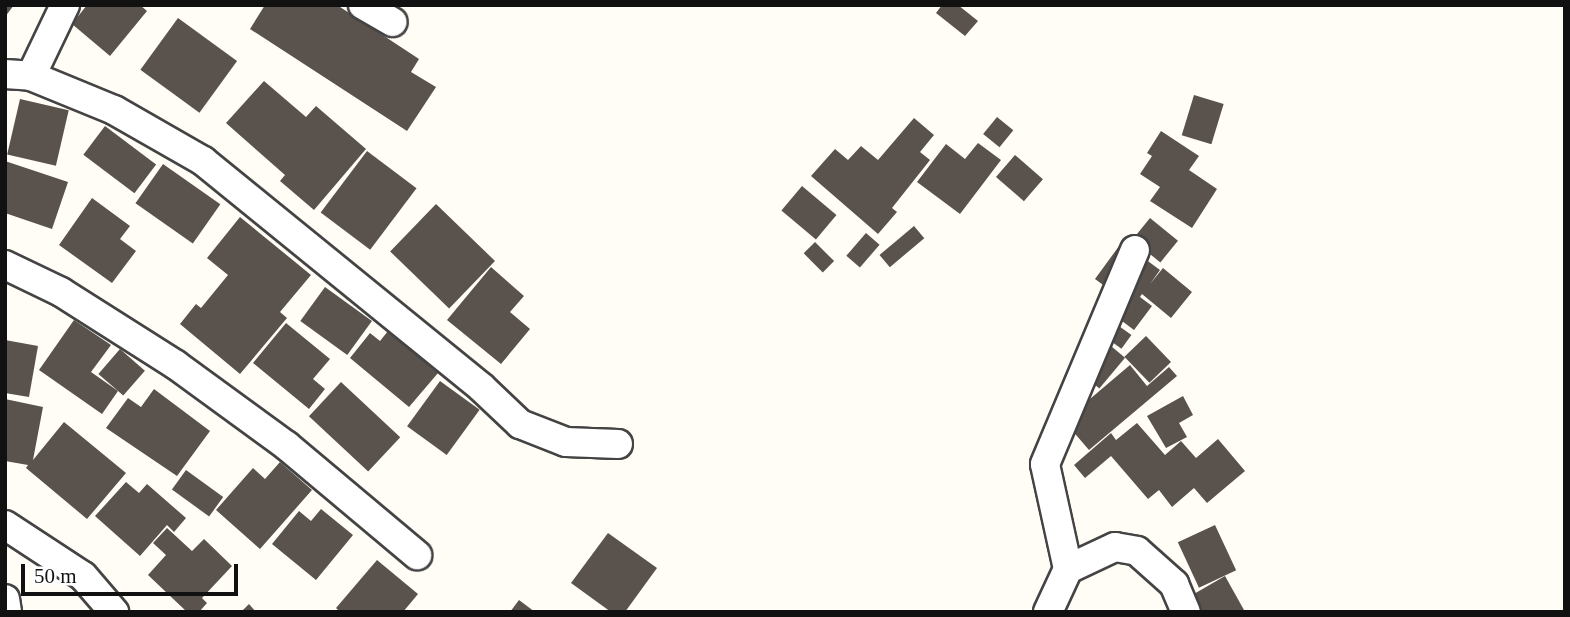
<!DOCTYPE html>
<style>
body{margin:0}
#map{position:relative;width:1570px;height:617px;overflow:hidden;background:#fffdf5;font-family:"Times New Roman",serif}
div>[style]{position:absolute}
.building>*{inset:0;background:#5a524d;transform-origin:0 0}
.roads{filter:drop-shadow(2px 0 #444) drop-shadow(-2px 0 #444) drop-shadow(0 2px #444) drop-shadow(0 -2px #444)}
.minor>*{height:28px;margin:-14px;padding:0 14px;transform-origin:14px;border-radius:14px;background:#fff}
span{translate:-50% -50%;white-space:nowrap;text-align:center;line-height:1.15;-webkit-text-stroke:7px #fff;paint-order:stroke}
.frame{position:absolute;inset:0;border:7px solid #111;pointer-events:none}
.scale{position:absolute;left:21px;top:564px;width:217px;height:32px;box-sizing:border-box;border:4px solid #111;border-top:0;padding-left:9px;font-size:21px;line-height:24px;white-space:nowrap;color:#111;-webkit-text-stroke:5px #fff;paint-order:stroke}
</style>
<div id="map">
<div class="building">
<i style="clip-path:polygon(5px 5px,14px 5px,5px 17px)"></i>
<i style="clip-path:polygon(87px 5px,140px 5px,147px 11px,110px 56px,72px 24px)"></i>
<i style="clip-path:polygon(265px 5px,337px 5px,419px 59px,411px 72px,436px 87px,407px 131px,250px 29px)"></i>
<i style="clip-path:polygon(942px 5px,958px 5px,978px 21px,965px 36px,936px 13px)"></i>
<i style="left:178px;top:18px;width:73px;height:64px;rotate:36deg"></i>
<i style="clip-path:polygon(264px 81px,306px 117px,316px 106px,366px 149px,314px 210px,280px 181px,285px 175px,226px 123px)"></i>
<i style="left:1194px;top:95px;width:31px;height:42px;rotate:17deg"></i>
<i style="left:20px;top:99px;width:50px;height:57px;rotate:13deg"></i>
<i style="left:997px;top:117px;width:21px;height:22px;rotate:39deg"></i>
<i style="clip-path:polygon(914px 118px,934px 135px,920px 152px,930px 160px,892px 208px,897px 212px,878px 234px,811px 176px,835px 149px,848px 160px,861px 146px,878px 160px)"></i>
<i style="left:105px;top:126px;width:64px;height:36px;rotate:37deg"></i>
<i style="clip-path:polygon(1161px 131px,1199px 156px,1189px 170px,1217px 189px,1192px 228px,1150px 201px,1160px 187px,1140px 174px,1152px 156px,1147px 153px)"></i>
<i style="clip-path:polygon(978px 143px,1001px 160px,960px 214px,917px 182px,946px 144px,965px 159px)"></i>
<i style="left:367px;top:151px;width:62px;height:77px;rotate:37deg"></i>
<i style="left:1015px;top:155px;width:37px;height:29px;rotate:41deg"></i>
<i style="clip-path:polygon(5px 161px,68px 182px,52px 229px,5px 213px)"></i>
<i style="left:163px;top:164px;width:70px;height:48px;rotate:35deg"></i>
<i style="left:802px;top:186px;width:45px;height:32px;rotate:40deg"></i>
<i style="clip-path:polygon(92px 198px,130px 226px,120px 239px,136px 251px,112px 283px,59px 245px)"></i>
<i style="left:436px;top:204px;width:82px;height:66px;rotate:44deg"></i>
<i style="clip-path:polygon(240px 217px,311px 275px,280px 312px,287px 318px,240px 374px,180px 324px,196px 304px,201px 308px,228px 275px,207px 258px)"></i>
<i style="left:1150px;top:218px;width:36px;height:28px;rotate:39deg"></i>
<i style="left:914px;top:226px;width:16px;height:45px;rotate:50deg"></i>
<i style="left:866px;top:233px;width:18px;height:30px;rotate:41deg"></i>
<i style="left:815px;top:242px;width:27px;height:16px;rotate:45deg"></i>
<i style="clip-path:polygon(1122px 242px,1160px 270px,1150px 284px,1163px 268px,1192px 292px,1171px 318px,1142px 294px,1140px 297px,1152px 306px,1134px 330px,1118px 318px,1129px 304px,1095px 279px)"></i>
<i style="clip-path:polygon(491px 267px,524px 296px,510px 312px,530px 329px,501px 364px,447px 320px)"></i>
<i style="left:325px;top:287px;width:58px;height:42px;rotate:36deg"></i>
<i style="clip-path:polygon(74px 320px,111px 345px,91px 372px,118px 391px,102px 414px,39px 370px)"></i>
<i style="left:1112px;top:321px;width:24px;height:17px;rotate:36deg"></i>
<i style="clip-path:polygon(286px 323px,330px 359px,313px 379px,325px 389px,309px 409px,253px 363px)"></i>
<i style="clip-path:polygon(388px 331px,438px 373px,409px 407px,350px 358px,370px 333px,380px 341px)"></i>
<i style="left:1099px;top:336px;width:34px;height:40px;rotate:40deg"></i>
<i style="left:1146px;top:336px;width:36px;height:30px;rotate:46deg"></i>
<i style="clip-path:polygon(5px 340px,38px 346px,29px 397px,5px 393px)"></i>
<i style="left:120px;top:349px;width:33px;height:33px;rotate:41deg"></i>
<i style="clip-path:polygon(1130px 365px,1147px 386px,1169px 367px,1177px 376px,1089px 450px,1064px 421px)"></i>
<i style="left:440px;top:381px;width:49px;height:56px;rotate:36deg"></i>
<i style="left:341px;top:382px;width:81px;height:47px;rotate:43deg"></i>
<i style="clip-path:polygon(154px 389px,210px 431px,177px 476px,106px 428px,128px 398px,141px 407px)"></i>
<i style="clip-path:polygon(1183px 396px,1193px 415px,1179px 423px,1187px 437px,1166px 448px,1147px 416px)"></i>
<i style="clip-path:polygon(5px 399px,43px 407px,33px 460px,64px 422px,126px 473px,87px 519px,26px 468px,28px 465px,5px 461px)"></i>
<i style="clip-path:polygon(1137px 423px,1165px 455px,1181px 441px,1196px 458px,1218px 439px,1245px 471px,1207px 503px,1194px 488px,1172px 507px,1159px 490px,1148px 499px,1111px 456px,1085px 478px,1074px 465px,1111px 433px,1116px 440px)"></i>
<i style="clip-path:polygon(280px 462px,312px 490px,260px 549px,216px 510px,253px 468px,265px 479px)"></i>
<i style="left:186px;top:470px;width:46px;height:24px;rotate:36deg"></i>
<i style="clip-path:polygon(126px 482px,139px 493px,147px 484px,186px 518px,174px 532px,167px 525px,140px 556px,95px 516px)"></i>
<i style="clip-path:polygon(321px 509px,353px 535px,316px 580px,272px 544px,299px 511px,311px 521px)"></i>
<i style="left:1215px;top:525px;width:50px;height:41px;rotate:65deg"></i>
<i style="clip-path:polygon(167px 528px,192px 551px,204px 539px,232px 566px,202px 598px,207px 603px,199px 612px,187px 612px,148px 575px,166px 555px,153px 543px)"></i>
<i style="clip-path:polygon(608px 533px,657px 568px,625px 612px,611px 612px,571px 583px)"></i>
<i style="clip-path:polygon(377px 560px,418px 594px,403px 612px,340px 612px,336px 608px)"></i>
<i style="clip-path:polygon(1225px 576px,1244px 610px,1195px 612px,1187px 598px)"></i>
<i style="clip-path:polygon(519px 600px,535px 612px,510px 612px)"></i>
<i style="clip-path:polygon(249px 604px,256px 612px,241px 612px)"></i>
</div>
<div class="roads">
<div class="minor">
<i style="left:363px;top:5px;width:34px;rotate:30deg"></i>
<i style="left:5px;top:74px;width:26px;rotate:4deg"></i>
<i style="left:31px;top:76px;width:90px;rotate:22.3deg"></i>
<i style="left:114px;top:110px;width:103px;rotate:29.8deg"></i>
<i style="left:203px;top:161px;width:358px;rotate:39.1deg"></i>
<i style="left:481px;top:387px;width:54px;rotate:43.5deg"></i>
<i style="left:520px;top:424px;width:49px;rotate:21.4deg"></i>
<i style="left:566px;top:442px;width:52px;rotate:2.2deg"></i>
<i style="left:31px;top:76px;width:79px;rotate:-64.4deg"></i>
<i style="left:5px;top:265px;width:62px;rotate:25.7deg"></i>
<i style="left:61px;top:292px;width:136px;rotate:32.4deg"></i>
<i style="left:176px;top:365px;width:137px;rotate:36.1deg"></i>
<i style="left:287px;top:446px;width:170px;rotate:40deg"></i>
<i style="left:5px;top:525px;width:93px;rotate:33.2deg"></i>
<i style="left:83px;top:576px;width:48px;rotate:49.3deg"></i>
<i style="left:1068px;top:569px;width:52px;rotate:-25.1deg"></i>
<i style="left:1115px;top:547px;width:22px;rotate:10deg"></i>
<i style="left:1137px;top:551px;width:50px;rotate:41.7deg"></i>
<i style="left:1174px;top:584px;width:30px;rotate:67deg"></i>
<i style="left:5px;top:599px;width:13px;rotate:81deg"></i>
<i style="left:1048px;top:612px;width:47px;rotate:-65.1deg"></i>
<i style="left:1068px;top:569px;width:107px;rotate:-102.4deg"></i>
<i style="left:1045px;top:464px;width:232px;rotate:-67.2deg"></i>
</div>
</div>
<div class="frame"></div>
<div class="scale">50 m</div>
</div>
